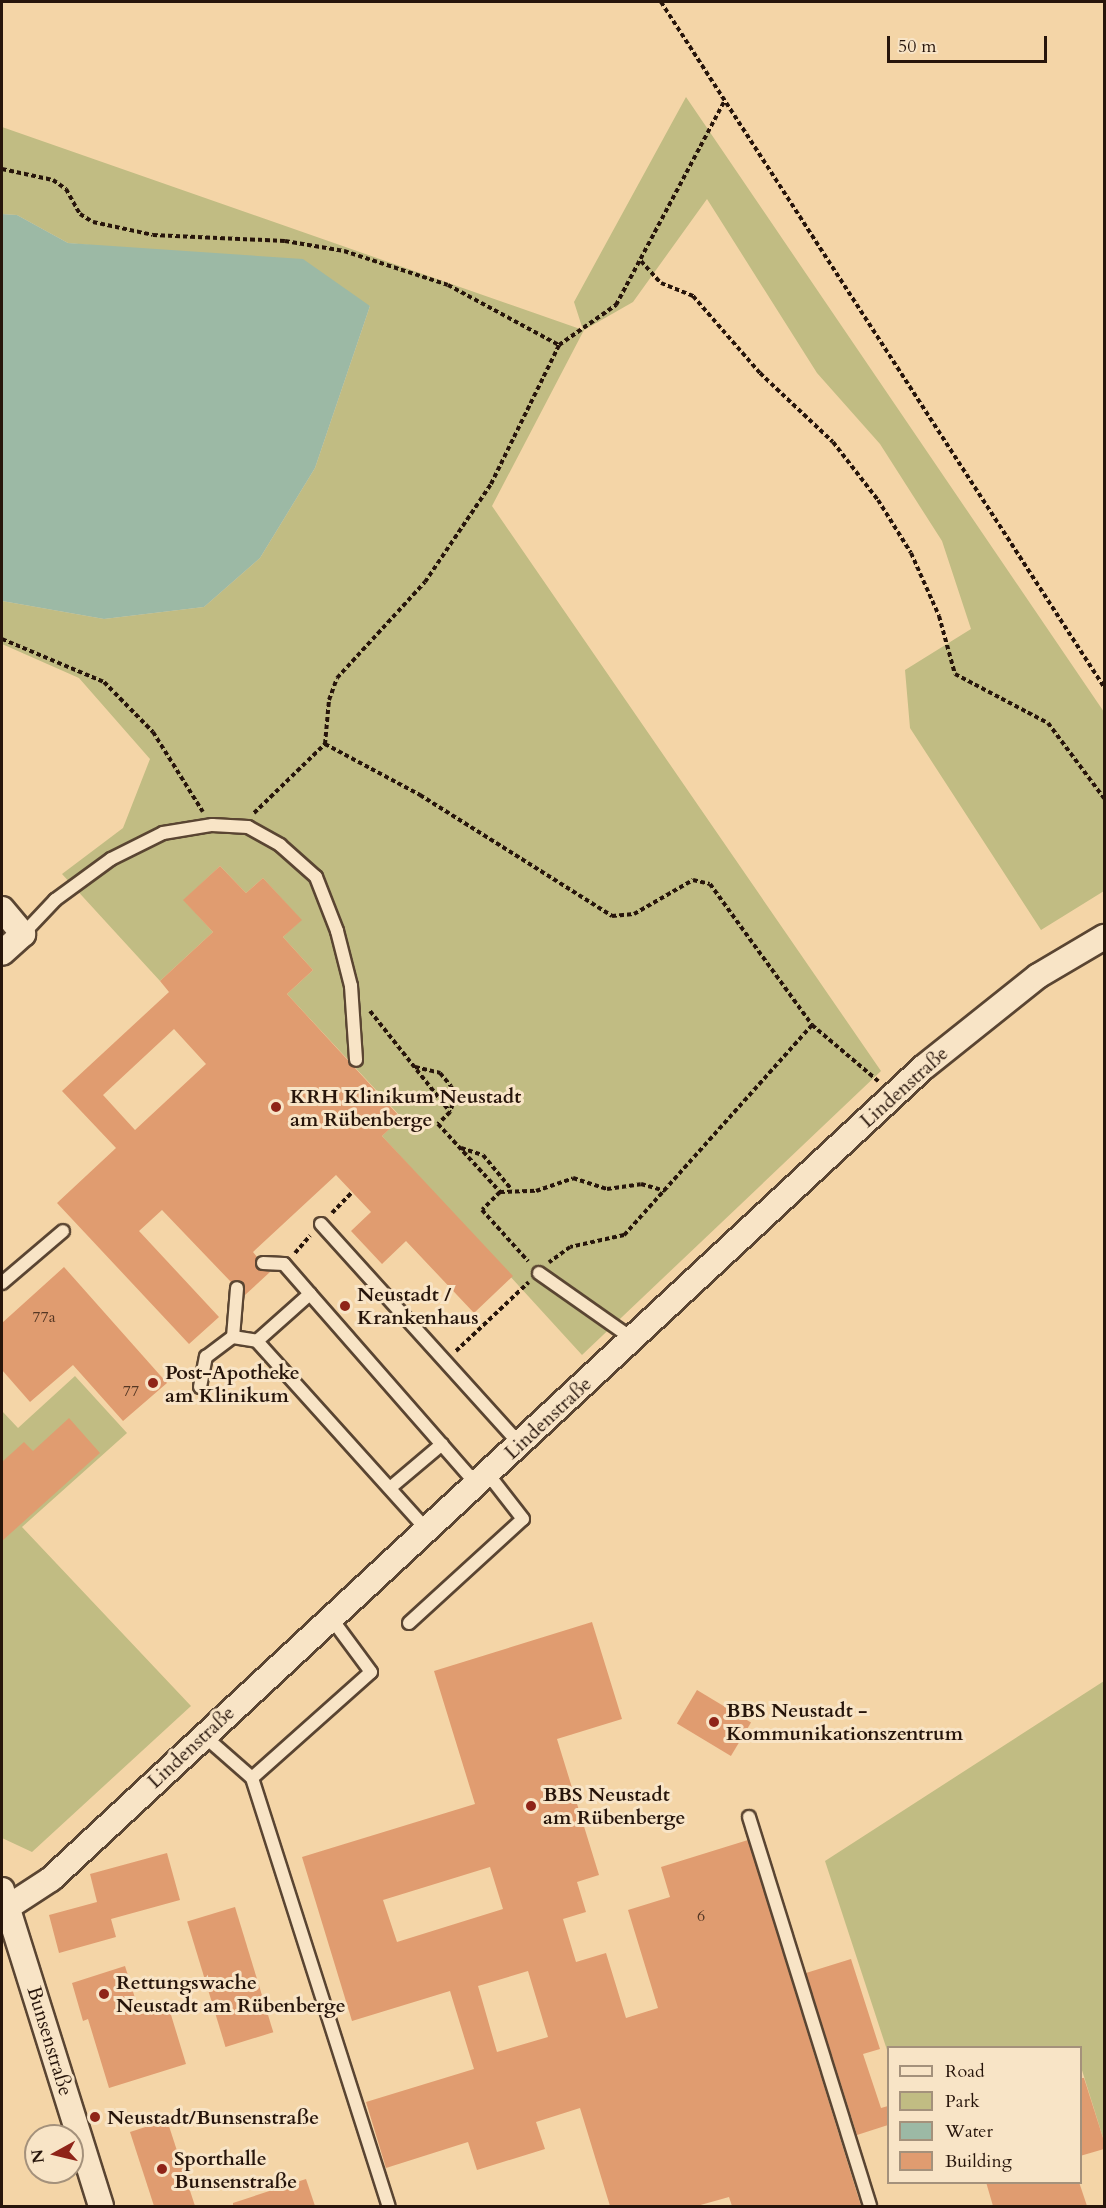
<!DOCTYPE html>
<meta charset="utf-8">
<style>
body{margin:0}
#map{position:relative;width:1106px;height:2208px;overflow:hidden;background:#f4d5a7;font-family:Cardo,serif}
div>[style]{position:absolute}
.green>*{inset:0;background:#c1bc83}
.water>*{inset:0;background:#9cb9a5}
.building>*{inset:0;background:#e09c70;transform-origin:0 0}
.path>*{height:4px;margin-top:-2px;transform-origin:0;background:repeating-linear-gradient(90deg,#27150b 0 4.5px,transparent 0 7.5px)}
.roads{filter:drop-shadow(2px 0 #5a4532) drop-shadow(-2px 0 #5a4532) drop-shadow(0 2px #5a4532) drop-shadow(0 -2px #5a4532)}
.lane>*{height:12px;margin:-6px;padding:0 6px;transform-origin:6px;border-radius:6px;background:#f8e4c6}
.street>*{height:24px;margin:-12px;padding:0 12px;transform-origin:12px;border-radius:12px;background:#f8e4c6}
.dots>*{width:16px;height:16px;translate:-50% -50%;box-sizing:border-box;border:3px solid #f8e4c6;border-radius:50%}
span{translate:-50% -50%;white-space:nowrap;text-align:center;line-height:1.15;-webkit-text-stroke:6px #f8e4c6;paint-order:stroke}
.number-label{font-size:16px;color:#553724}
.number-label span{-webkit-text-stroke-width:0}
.street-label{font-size:20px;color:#27150b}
.poi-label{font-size:20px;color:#27150b;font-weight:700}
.left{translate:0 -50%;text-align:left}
.frame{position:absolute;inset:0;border:3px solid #27150b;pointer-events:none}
.legend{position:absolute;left:887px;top:2046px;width:195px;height:138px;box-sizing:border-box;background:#f8e4c6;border:2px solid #a4917b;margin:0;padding:8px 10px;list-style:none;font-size:18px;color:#27150b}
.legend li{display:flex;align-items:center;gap:12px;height:30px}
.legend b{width:30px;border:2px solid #a4917b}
.north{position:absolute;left:24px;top:2124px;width:60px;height:60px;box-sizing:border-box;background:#f8e4c6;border:2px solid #a4917b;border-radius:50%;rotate:262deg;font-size:16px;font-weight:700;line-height:24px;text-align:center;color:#27150b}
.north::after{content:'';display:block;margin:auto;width:21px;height:27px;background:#8f2418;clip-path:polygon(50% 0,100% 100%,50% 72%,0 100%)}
.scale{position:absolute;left:887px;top:36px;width:160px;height:27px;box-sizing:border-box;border:3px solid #27150b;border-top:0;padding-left:8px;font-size:18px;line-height:21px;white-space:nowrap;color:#27150b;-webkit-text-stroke:4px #f8e4c6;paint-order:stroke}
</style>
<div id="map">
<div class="green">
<i style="clip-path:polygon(686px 97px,1104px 712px,1104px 891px,1041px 930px,910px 728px,905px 670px,971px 629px,942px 541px,880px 444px,817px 373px,707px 199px,633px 302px,584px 330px,492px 506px,881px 1071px,582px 1355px,382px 1136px,401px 1117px,287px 994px,313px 970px,283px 937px,301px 920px,263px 878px,246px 893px,220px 866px,184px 900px,213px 932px,160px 981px,62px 874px,123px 828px,150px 759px,79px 678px,2px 644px,2px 601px,104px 619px,204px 607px,260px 558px,315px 468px,370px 306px,174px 253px,68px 243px,17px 215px,2px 214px,2px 127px,583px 330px,574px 302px)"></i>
<i style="clip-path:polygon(75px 1376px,127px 1433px,22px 1527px,191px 1706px,32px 1852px,2px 1838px,2px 1411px,18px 1428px)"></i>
<i style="clip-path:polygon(1104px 1681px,1104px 2141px,1081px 2067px,1080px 2048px,888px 2048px,888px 2053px,825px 1861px)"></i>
</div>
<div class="water">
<i style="clip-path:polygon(2px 214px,17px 215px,68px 243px,303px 259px,370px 306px,315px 468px,260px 558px,204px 607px,104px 619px,2px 601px)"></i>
</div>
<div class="building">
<i style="clip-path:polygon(evenodd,220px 866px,246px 893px,263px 878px,302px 920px,283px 937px,313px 970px,287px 994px,401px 1118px,382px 1136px,513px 1276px,474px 1313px,406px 1241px,382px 1264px,351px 1231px,371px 1212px,336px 1175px,253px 1252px,257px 1257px,256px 1267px,270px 1272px,245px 1295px,242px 1282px,231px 1282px,162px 1210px,139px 1231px,219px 1317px,189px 1344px,57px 1203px,116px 1148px,62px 1091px,169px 992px,160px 981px,213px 932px,183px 900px,220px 866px,174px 1029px,206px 1064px,135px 1130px,103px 1095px,174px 1029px)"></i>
<i style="clip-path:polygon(64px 1267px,167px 1383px,123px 1421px,73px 1365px,30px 1402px,2px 1370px,2px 1323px)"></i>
<i style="clip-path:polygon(69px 1418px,100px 1453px,2px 1541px,2px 1462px,24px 1442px,33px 1451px)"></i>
<i style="clip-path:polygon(evenodd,592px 1622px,622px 1719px,557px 1739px,599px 1875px,577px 1882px,586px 1912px,563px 1919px,576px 1962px,606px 1953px,626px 2018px,658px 2008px,628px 1910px,670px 1897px,661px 1867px,748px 1840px,861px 2206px,732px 2206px,729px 2197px,697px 2206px,610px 2206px,580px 2108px,536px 2122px,545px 2149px,477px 2170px,468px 2142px,386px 2168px,366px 2102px,474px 2069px,450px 1991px,352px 2021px,302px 1857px,475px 1804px,434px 1671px,592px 1622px,490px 1867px,503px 1909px,397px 1942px,383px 1900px,490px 1867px,592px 1622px,528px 1971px,548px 2037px,497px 2052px,478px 1986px,528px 1971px)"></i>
<i style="left:697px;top:1690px;width:63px;height:39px;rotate:31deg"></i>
<i style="clip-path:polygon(167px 1853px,180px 1900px,111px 1919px,116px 1937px,59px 1953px,49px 1915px,97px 1902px,90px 1874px)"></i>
<i style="left:235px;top:1907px;width:131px;height:50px;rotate:73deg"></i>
<i style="clip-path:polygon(851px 1959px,880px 2049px,863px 2054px,881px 2108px,888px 2106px,888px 2125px,857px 2135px,806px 1973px)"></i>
<i style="clip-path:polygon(125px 1966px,140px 2014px,168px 2005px,186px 2064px,109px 2088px,88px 2019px,83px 2021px,72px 1983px)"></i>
<i style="clip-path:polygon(1080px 2078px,1084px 2078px,1104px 2141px,1104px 2149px,1080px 2156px)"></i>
<i style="clip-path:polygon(167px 2120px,195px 2206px,154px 2206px,130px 2132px)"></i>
<i style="clip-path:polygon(306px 2179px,315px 2206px,233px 2206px,233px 2203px)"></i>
<i style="clip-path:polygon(986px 2182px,1079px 2182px,1087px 2206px,993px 2206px)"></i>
</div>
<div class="path">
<i style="left:661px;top:2px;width:816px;rotate:57.11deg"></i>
<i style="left:2px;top:169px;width:52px;rotate:12.2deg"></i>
<i style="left:53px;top:180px;width:16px;rotate:35deg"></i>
<i style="left:66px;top:189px;width:29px;rotate:61deg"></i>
<i style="left:80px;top:214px;width:15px;rotate:32deg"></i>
<i style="left:93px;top:222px;width:61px;rotate:12.2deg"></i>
<i style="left:153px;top:235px;width:132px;rotate:2.6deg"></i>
<i style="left:285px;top:241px;width:60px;rotate:9.6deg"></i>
<i style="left:344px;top:251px;width:109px;rotate:18.1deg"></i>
<i style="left:448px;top:285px;width:126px;rotate:28.4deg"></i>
<i style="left:641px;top:261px;width:30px;rotate:48deg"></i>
<i style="left:661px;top:283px;width:35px;rotate:22deg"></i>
<i style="left:693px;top:296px;width:102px;rotate:49deg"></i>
<i style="left:760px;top:373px;width:100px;rotate:43.4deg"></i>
<i style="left:833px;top:442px;width:73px;rotate:52.2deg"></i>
<i style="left:878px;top:500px;width:62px;rotate:58.1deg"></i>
<i style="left:911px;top:553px;width:69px;rotate:66deg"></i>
<i style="left:939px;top:616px;width:60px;rotate:74.6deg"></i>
<i style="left:955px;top:674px;width:105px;rotate:27.8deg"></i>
<i style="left:1048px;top:723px;width:94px;rotate:53.3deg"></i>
<i style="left:2px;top:639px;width:111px;rotate:22.9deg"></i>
<i style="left:104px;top:682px;width:70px;rotate:45.6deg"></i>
<i style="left:153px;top:732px;width:94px;rotate:58deg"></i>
<i style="left:325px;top:744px;width:108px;rotate:28.2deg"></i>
<i style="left:420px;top:795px;width:227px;rotate:32.2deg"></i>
<i style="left:612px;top:916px;width:22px;rotate:-5deg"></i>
<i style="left:634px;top:914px;width:68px;rotate:-30deg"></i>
<i style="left:693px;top:880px;width:17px;rotate:13deg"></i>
<i style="left:710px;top:884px;width:174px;rotate:54.1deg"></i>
<i style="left:812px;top:1025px;width:282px;rotate:131.8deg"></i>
<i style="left:624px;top:1235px;width:55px;rotate:167.5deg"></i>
<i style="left:570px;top:1247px;width:26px;rotate:144deg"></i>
<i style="left:254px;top:813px;width:99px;rotate:-44.2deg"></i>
<i style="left:325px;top:744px;width:44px;rotate:-84.8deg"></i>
<i style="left:329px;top:700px;width:23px;rotate:-70deg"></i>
<i style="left:337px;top:678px;width:130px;rotate:-47.5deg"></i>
<i style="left:425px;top:582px;width:118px;rotate:-56deg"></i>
<i style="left:491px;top:484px;width:155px;rotate:-63.9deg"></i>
<i style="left:559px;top:345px;width:70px;rotate:-35.1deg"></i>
<i style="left:616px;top:305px;width:230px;rotate:-62deg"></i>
<i style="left:370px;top:1011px;width:129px;rotate:51.6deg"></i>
<i style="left:450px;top:1112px;width:17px;rotate:135deg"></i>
<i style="left:438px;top:1124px;width:92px;rotate:47.6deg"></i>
<i style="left:500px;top:1192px;width:25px;rotate:135deg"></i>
<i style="left:482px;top:1210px;width:69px;rotate:48deg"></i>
<i style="left:812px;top:1025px;width:87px;rotate:40.3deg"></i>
<i style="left:415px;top:1067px;width:26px;rotate:13deg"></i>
<i style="left:440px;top:1073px;width:17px;rotate:50deg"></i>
<i style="left:451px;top:1086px;width:12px;rotate:70deg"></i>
<i style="left:455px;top:1097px;width:16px;rotate:108deg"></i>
<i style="left:461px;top:1148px;width:23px;rotate:18deg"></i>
<i style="left:483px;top:1155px;width:45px;rotate:50.4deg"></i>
<i style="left:500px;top:1192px;width:36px;rotate:-2deg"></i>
<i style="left:536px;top:1191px;width:39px;rotate:-19deg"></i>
<i style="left:573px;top:1178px;width:36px;rotate:18deg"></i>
<i style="left:607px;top:1189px;width:34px;rotate:-8deg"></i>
<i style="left:641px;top:1184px;width:25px;rotate:16deg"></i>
<i style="left:332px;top:1213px;width:29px;rotate:-46deg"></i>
<i style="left:295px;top:1253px;width:23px;rotate:-49deg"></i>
<i style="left:456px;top:1351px;width:100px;rotate:-43.4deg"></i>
</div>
<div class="roads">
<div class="lane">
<i style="left:23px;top:934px;width:47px;rotate:-46.7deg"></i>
<i style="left:55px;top:900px;width:69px;rotate:-36.2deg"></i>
<i style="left:111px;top:859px;width:58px;rotate:-26.6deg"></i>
<i style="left:163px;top:833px;width:50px;rotate:-9.3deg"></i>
<i style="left:212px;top:825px;width:36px;rotate:3deg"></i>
<i style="left:248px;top:827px;width:37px;rotate:29deg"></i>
<i style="left:280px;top:845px;width:48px;rotate:41.6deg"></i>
<i style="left:316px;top:877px;width:58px;rotate:68.7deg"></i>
<i style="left:337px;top:931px;width:57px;rotate:75.7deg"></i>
<i style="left:351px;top:986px;width:74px;rotate:86.1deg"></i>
<i style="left:321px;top:1224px;width:297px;rotate:47.9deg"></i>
<i style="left:263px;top:1263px;width:21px;rotate:3deg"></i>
<i style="left:284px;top:1264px;width:40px;rotate:49deg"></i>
<i style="left:539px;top:1273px;width:115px;rotate:35.1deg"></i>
<i style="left:2px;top:1283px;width:80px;rotate:-40.4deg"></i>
<i style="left:233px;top:1337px;width:49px;rotate:-85.3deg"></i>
<i style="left:200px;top:1387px;width:31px;rotate:-79deg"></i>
<i style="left:206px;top:1357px;width:34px;rotate:-37deg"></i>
<i style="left:233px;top:1337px;width:24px;rotate:9deg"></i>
<i style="left:390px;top:1488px;width:68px;rotate:-40.2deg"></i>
<i style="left:427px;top:1530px;width:254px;rotate:-132deg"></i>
<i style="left:257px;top:1341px;width:71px;rotate:-41.6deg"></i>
<i style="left:310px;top:1294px;width:254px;rotate:48.8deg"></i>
<i style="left:409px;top:1623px;width:154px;rotate:-42.4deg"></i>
<i style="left:523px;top:1519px;width:57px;rotate:-127.9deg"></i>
<i style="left:203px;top:1735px;width:65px;rotate:41.3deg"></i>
<i style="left:252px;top:1778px;width:449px;rotate:72.3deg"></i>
<i style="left:252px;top:1778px;width:159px;rotate:-41.7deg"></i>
<i style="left:371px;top:1672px;width:67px;rotate:-126.5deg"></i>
<i style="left:749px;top:1817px;width:407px;rotate:72.7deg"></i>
</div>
<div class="street">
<i style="left:2px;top:909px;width:33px;rotate:50deg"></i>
<i style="left:23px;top:934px;width:28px;rotate:138deg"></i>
<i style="left:2px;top:1890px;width:331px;rotate:72.6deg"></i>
<i style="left:2px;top:1911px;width:59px;rotate:-33.1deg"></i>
<i style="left:51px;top:1879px;width:1192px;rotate:-42.93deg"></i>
<i style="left:924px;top:1067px;width:146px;rotate:-38.6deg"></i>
<i style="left:1038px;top:976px;width:77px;rotate:-30.6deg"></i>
</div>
</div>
<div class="dots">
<i style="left:276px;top:1107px;background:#8f2418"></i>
<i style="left:345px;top:1306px;background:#8f2418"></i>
<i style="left:153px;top:1383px;background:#8f2418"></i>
<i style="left:714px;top:1722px;background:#8f2418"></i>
<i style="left:531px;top:1806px;background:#8f2418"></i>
<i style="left:104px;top:1994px;background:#8f2418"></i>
<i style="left:95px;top:2117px;background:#8f2418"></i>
<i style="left:162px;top:2169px;background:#8f2418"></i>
</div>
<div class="number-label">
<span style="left:44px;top:1317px">77a</span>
<span style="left:131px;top:1391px">77</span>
<span style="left:701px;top:1916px">6</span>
</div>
<div class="street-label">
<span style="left:904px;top:1087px;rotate:-42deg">Lindenstraße</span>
<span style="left:548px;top:1418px;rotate:-43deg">Lindenstraße</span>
<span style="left:191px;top:1747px;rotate:-43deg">Lindenstraße</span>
<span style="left:50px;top:2041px;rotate:73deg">Bunsenstraße</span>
</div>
<div class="poi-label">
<span class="left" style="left:290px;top:1108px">KRH Klinikum Neustadt<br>am Rübenberge</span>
<span class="left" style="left:357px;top:1306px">Neustadt /<br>Krankenhaus</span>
<span class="left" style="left:165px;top:1384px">Post-Apotheke<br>am Klinikum</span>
<span class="left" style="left:726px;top:1722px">BBS Neustadt -<br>Kommunikationszentrum</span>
<span class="left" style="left:543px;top:1806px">BBS Neustadt<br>am Rübenberge</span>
<span class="left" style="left:116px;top:1994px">Rettungswache<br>Neustadt am Rübenberge</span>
<span class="left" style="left:107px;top:2117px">Neustadt/Bunsenstraße</span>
<span class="left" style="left:174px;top:2170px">Sporthalle<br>Bunsenstraße</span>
</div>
<div class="frame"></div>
<ul class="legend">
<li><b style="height:8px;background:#f8e4c6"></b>Road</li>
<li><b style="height:16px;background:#c1bc83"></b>Park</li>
<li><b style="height:16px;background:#9cb9a5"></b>Water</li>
<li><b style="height:16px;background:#e09c70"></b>Building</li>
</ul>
<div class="north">N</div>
<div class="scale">50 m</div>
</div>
